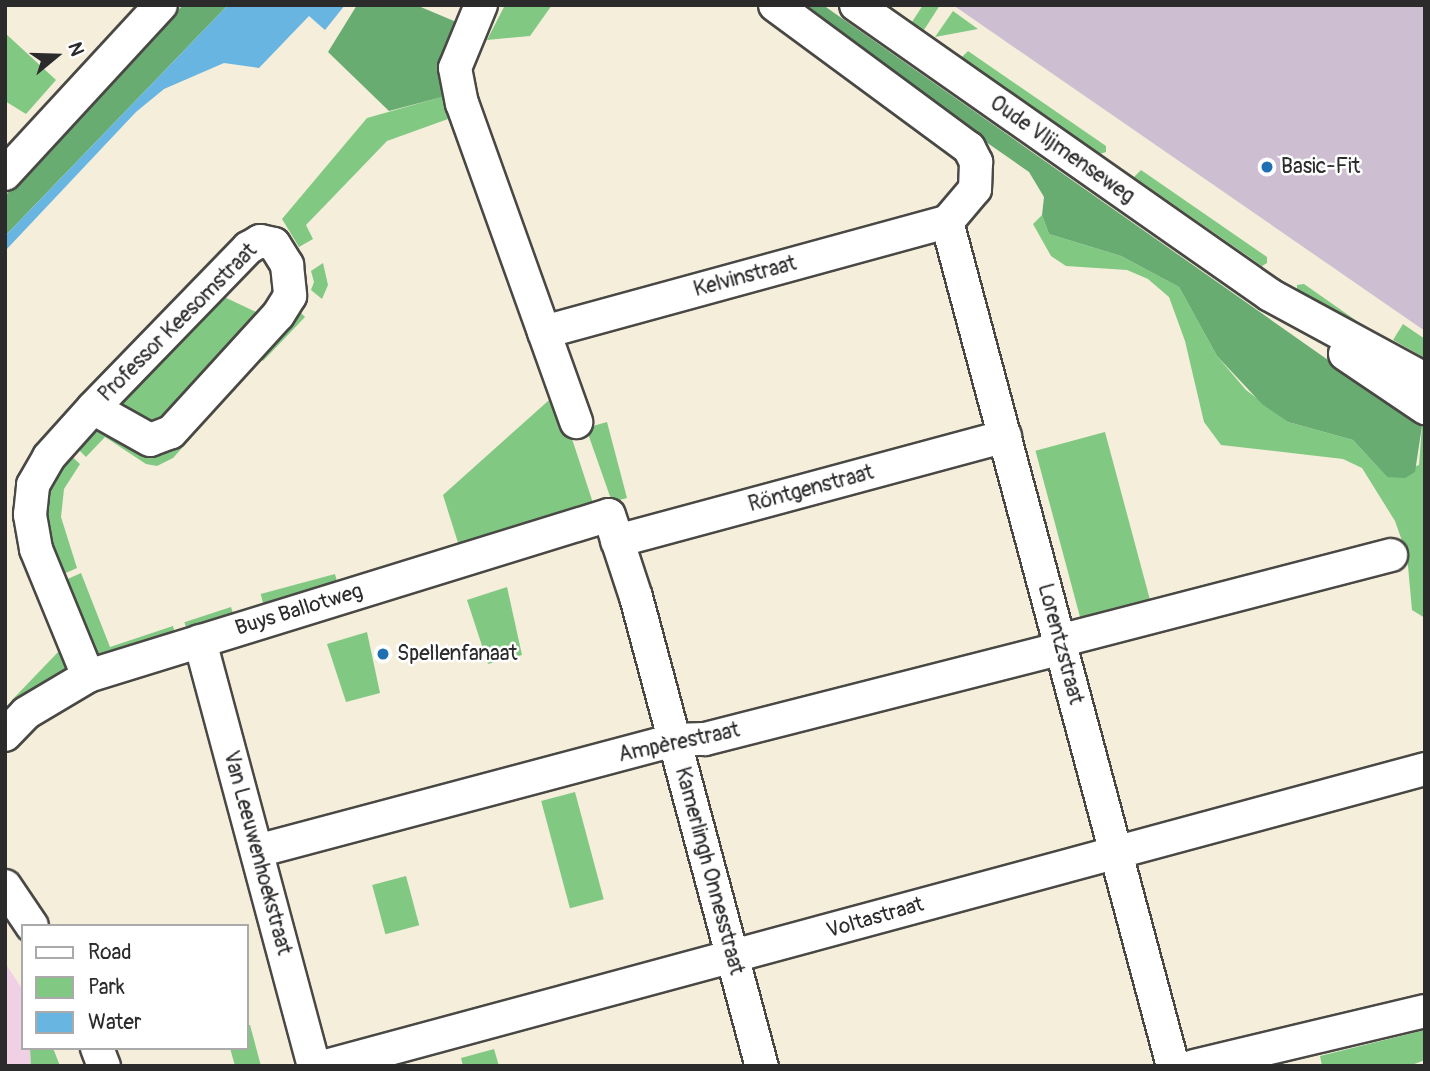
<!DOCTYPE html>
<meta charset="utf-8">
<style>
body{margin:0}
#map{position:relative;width:1430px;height:1071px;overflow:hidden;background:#f5eedb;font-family:Pangolin,sans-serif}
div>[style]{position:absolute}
.built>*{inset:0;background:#efd0e5}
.industrial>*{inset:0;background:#cdbed2}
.green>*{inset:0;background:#81c883;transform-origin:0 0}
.forest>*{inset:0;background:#68ac71}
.water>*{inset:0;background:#68b5e2}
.roads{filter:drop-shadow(2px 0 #494845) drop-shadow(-2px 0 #494845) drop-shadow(0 2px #494845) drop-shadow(0 -2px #494845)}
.minor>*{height:32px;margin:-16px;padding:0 16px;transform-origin:16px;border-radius:16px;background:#fff}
.dots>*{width:19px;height:19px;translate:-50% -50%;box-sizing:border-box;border:4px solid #fff;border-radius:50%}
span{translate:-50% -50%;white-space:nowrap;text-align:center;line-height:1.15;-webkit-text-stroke:5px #fff;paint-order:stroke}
.street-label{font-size:21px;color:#2b2b2b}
.poi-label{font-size:21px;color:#2b2b2b}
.left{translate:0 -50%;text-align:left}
.frame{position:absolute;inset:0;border:7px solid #2b2b2b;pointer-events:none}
.legend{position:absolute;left:21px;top:924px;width:228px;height:126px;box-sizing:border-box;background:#fff;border:2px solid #aaa;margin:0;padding:9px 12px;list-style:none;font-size:21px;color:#2b2b2b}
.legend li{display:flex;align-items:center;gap:14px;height:35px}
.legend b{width:35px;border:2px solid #aaa}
.north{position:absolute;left:21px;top:21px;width:70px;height:70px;-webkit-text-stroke:5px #fff;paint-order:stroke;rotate:71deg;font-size:19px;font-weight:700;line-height:28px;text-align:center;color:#2b2b2b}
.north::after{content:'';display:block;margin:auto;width:24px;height:32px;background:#2b2b2b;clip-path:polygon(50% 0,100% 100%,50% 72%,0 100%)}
</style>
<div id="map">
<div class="built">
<i style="clip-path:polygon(5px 963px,23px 990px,23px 1048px,30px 1048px,31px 1066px,5px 1066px)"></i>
</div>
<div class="industrial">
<i style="clip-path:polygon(953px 5px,1425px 5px,1425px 331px)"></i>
</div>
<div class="green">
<i style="clip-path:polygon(505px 5px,552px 5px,530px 36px,487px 40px)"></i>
<i style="clip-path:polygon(923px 5px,940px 5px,924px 30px,912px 22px)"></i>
<i style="clip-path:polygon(953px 11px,978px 29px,935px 37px)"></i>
<i style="clip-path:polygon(5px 33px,56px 80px,26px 114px,5px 101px)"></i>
<i style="clip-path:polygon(968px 51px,1106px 146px,1106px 152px,1100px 154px,961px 58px)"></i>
<i style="clip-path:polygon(452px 94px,479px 166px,467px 171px,448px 119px,387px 141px,306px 225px,313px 239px,299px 247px,282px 219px,367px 118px)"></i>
<i style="clip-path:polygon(1141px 170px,1267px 257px,1267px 263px,1262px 266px,1134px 177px)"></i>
<i style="clip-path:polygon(1042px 215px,1049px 234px,1121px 256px,1179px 287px,1217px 356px,1246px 390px,1288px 422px,1353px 440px,1387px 477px,1419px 465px,1422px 426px,1425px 428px,1425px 618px,1412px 610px,1407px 555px,1395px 521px,1362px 468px,1343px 459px,1221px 445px,1204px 422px,1185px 341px,1169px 297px,1148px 279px,1127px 270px,1066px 266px,1051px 256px,1033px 224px)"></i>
<i style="clip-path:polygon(323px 263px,328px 285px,322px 299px,311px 290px,314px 282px,311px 271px)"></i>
<i style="clip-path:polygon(1304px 284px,1364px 326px,1297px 291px,1297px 285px)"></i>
<i style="clip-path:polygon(220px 295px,258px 313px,260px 320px,162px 429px,105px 407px)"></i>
<i style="clip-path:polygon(295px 307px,305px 317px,263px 361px,257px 354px)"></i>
<i style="clip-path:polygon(1403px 324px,1425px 339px,1425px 358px,1393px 340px)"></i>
<i style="clip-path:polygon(557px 393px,594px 506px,459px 546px,443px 495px)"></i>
<i style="clip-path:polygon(607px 422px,627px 498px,612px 502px,586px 428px)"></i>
<i style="clip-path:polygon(100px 426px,185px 432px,191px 438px,173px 458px,157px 466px,146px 464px,105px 437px,86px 457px,75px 446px,86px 428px)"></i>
<i style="left:1105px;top:432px;width:175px;height:72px;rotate:75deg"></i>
<i style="clip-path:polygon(68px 453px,80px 464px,64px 489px,61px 517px,77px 568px,59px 576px,45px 544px,41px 498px)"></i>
<i style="clip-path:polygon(81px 573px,110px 647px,173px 626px,176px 638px,109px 659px,94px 656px,61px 582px)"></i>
<i style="left:335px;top:574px;width:11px;height:77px;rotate:75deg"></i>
<i style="clip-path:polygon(507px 587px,522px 655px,488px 664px,467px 600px)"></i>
<i style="left:231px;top:607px;width:13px;height:49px;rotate:72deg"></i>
<i style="clip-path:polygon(367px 632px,380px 693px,346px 702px,327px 644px)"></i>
<i style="clip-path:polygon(61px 649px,69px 671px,17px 706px,12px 700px)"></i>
<i style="left:575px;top:792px;width:111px;height:35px;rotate:75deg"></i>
<i style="left:406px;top:876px;width:51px;height:35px;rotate:75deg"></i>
<i style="clip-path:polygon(247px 1025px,250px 1025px,261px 1066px,235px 1066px,230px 1048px,247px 1048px)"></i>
<i style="clip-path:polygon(1425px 1030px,1425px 1060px,1409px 1066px,1322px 1066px,1320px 1056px)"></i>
<i style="clip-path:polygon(30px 1048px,53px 1048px,60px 1066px,31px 1066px)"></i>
<i style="clip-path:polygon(494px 1049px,499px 1066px,463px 1066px,461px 1058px)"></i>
</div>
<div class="forest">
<i style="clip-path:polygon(183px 5px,228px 5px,5px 236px,5px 196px)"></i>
<i style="clip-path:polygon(357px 5px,416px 5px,473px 29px,461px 92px,389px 111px,328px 52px)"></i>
<i style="clip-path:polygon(789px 5px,823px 5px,1422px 426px,1415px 472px,1405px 478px,1387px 477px,1353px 440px,1288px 422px,1262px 404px,1217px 356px,1179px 287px,1121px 256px,1049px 234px,1042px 215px,1044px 197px,1029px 172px)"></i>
</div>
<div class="water">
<i style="clip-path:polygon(228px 5px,345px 5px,325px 30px,309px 16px,259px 68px,224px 63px,164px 89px,136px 112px,5px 251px,5px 236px)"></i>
</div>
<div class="roads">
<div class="minor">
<i style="left:481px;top:5px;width:68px;rotate:112.4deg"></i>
<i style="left:455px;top:68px;width:36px;rotate:79deg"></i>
<i style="left:462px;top:103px;width:339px;rotate:70.3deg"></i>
<i style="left:775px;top:5px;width:241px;rotate:36.4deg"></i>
<i style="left:969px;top:148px;width:16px;rotate:63deg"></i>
<i style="left:976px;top:162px;width:27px;rotate:92deg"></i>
<i style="left:975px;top:189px;width:43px;rotate:130.3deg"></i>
<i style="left:856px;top:5px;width:505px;rotate:35.01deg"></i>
<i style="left:1270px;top:295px;width:176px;rotate:28.5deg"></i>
<i style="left:5px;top:174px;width:230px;rotate:-47.3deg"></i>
<i style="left:947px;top:222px;width:874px;rotate:75.01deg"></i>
<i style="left:544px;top:332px;width:418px;rotate:-15.3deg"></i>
<i style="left:1345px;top:354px;width:97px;rotate:34deg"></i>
<i style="left:617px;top:541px;width:402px;rotate:-15.1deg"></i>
<i style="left:200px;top:641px;width:440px;rotate:75deg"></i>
<i style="left:1059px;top:641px;width:343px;rotate:-14.5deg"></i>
<i style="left:88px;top:676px;width:137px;rotate:-112.3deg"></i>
<i style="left:36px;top:549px;width:35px;rotate:-100deg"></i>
<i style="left:30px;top:515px;width:30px;rotate:-84deg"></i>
<i style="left:33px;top:485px;width:32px;rotate:-60deg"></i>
<i style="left:49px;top:457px;width:66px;rotate:-48.1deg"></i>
<i style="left:93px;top:408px;width:223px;rotate:-45.9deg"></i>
<i style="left:248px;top:248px;width:14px;rotate:-30deg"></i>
<i style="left:260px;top:241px;width:14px;rotate:12deg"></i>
<i style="left:274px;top:244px;width:25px;rotate:58deg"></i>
<i style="left:287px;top:265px;width:31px;rotate:84deg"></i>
<i style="left:290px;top:296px;width:22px;rotate:122deg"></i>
<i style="left:278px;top:315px;width:159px;rotate:132.4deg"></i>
<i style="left:171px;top:432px;width:22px;rotate:159deg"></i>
<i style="left:150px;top:440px;width:65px;rotate:-150.7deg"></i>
<i style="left:5px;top:735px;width:30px;rotate:-46deg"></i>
<i style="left:26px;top:713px;width:72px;rotate:-30.8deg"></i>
<i style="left:88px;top:676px;width:545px;rotate:-17.17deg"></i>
<i style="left:609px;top:515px;width:86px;rotate:71.8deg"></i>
<i style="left:636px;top:597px;width:486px;rotate:75deg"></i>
<i style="left:257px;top:851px;width:431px;rotate:-14.9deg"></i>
<i style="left:673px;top:740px;width:32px;rotate:-2deg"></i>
<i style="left:705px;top:739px;width:367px;rotate:-14.3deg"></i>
<i style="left:5px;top:886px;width:48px;rotate:56deg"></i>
<i style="left:97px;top:1048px;width:19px;rotate:69deg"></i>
<i style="left:326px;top:1066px;width:1138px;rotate:-15.12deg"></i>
<i style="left:1194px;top:1066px;width:237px;rotate:-13.4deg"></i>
</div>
</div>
<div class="dots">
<i style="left:1267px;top:167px;background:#1f6fb2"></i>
<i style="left:383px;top:654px;background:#1f6fb2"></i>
</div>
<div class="street-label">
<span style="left:1062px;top:150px;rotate:35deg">Oude Vlijmenseweg</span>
<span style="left:745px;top:277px;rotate:-15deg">Kelvinstraat</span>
<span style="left:178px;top:323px;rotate:-45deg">Professor Keesomstraat</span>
<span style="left:811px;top:489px;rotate:-15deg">Röntgenstraat</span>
<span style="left:299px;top:610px;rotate:-17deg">Buys Ballotweg</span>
<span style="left:1060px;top:644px;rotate:75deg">Lorentzstraat</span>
<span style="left:679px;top:743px;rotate:-12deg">Ampèrestraat</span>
<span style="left:257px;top:853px;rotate:75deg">Van Leeuwenhoekstraat</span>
<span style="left:709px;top:871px;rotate:75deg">Kamerlingh Onnesstraat</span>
<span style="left:875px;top:918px;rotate:-16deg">Voltastraat</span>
</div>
<div class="poi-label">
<span class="left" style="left:1281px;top:167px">Basic-Fit</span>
<span class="left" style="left:397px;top:654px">Spellenfanaat</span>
</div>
<div class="frame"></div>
<ul class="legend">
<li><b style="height:9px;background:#fff"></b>Road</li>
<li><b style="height:19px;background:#81c883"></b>Park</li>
<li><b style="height:19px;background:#68b5e2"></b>Water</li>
</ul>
<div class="north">N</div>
</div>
